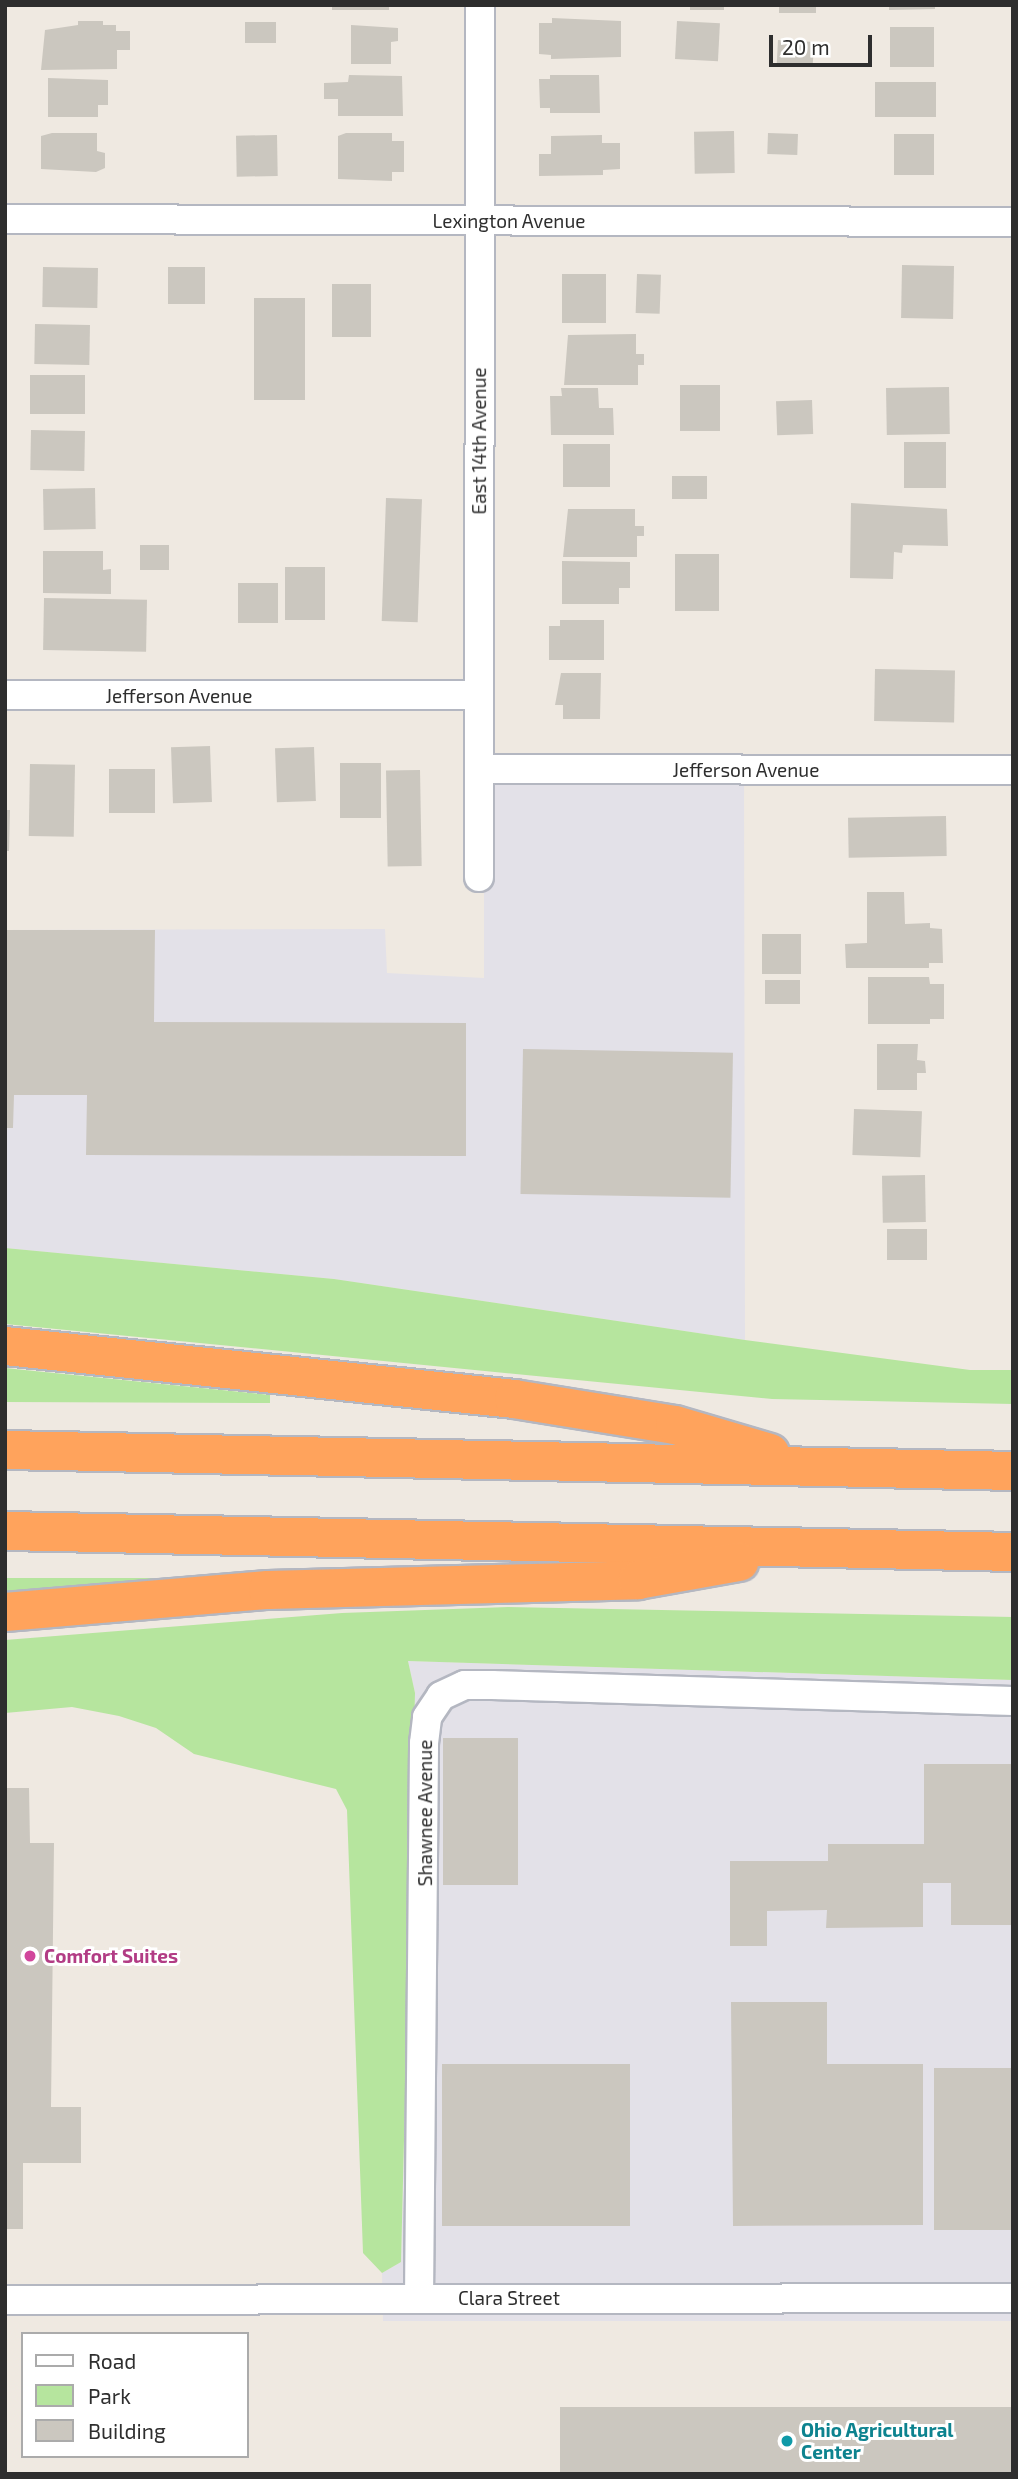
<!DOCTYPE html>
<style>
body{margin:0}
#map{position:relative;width:1018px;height:2479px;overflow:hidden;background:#efe9e1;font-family:"Exo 2",sans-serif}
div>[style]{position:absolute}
.industrial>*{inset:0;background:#e3e1e8}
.green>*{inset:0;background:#b6e59e}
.building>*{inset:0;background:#cbc7bf;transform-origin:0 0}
.roads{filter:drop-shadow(2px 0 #b4b7c1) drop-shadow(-2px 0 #b4b7c1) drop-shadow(0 2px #b4b7c1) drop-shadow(0 -2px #b4b7c1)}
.street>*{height:28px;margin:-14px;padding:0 14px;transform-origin:14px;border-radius:14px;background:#fff}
.highway>*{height:38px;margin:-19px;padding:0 19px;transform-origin:19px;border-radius:19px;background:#ffa35c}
.dots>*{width:19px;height:19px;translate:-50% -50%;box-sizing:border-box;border:4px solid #fff;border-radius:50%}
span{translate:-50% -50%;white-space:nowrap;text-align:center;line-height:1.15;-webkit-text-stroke:6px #fff;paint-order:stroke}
.street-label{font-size:19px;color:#2e2e2e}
.hotel-label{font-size:19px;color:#b23c85;font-weight:700}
.left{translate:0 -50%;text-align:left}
.culture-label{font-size:19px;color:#0d838f;font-weight:700}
.frame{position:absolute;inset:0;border:7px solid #2e2e2e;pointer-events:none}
.legend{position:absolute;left:21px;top:2332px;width:228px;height:126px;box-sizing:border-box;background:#fff;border:2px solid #ababab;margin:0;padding:9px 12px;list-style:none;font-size:21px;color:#2e2e2e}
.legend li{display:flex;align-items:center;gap:14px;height:35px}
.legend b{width:35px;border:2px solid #ababab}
.scale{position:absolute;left:769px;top:35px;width:103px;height:32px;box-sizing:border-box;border:4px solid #2e2e2e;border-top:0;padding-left:9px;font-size:21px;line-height:24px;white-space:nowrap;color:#2e2e2e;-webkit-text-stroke:5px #fff;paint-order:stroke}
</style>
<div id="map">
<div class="industrial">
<i style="clip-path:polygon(744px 765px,745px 1340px,334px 1279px,5px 1248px,5px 930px,385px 929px,387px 973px,484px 978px,484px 766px)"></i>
<i style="clip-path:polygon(408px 1661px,1013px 1680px,1013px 2321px,383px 2321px,382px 2273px,401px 2262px,415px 1693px)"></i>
</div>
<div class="green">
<i style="clip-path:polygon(5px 1248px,334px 1279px,745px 1340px,970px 1370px,1013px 1370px,1013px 1404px,772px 1399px,5px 1324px)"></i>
<i style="clip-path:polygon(5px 1368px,270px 1395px,270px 1403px,5px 1402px)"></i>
<i style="clip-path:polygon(5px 1578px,186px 1578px,5px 1594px)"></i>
<i style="clip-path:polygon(508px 1607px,1013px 1617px,1013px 1680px,408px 1661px,415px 1693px,401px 2262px,382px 2273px,363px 2253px,347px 1810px,336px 1789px,194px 1754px,156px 1728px,119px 1716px,72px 1707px,5px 1713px,5px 1640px,342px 1613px)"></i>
</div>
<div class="building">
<i style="left:332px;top:5px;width:57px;height:5px"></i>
<i style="left:690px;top:5px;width:34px;height:5px"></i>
<i style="left:779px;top:5px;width:37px;height:8px"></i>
<i style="clip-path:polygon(889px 5px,935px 5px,935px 9px,889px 10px)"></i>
<i style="clip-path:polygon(552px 18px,621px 21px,621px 57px,551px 59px,551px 55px,539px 54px,539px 23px,552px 23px)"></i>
<i style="clip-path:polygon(78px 21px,103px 21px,103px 25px,116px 25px,116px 31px,130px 31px,130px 50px,117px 50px,117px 69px,41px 70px,45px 30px,78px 25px)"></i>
<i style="left:677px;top:21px;width:43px;height:38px;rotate:3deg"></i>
<i style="left:245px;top:22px;width:31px;height:21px"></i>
<i style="clip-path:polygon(351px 25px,398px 28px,398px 41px,391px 42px,391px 64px,351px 64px)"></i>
<i style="left:890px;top:27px;width:44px;height:40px"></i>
<i style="left:778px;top:40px;width:36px;height:23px;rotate:3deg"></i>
<i style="clip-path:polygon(349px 75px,402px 76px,403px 116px,338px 116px,338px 99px,324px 99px,324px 83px,348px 82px)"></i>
<i style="clip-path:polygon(550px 75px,599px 75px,600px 113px,550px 113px,550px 108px,540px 108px,539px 79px,550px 79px)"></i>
<i style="clip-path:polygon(48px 78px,108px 80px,108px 105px,98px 105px,98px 117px,48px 117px)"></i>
<i style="left:875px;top:82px;width:61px;height:35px"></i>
<i style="left:734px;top:131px;width:42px;height:40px;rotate:89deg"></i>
<i style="clip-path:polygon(52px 133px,97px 133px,97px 151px,105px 153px,105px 168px,96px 172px,41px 169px,41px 136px)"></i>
<i style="clip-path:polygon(346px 133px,392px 133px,392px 141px,404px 141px,404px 172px,392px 172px,392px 181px,338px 179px,338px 136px)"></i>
<i style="left:768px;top:133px;width:30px;height:21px;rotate:2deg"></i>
<i style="left:894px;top:134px;width:40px;height:41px"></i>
<i style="left:277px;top:135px;width:41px;height:41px;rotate:89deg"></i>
<i style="clip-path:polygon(602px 135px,602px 143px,620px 143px,620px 169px,603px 170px,603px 175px,539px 176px,539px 154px,551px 154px,551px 136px)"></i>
<i style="left:954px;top:266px;width:53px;height:52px;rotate:91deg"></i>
<i style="left:43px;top:267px;width:55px;height:40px;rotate:1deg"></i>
<i style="left:168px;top:267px;width:37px;height:37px"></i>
<i style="left:562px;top:274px;width:44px;height:49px"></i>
<i style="left:637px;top:274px;width:24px;height:39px;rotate:2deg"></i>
<i style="left:332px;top:284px;width:39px;height:53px"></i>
<i style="left:254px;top:298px;width:51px;height:102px"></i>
<i style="left:35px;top:324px;width:55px;height:40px;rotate:1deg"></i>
<i style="clip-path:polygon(636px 334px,636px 354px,644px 354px,644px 365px,638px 365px,638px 385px,564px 385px,568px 335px)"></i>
<i style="left:30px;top:375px;width:55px;height:39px"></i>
<i style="left:720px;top:385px;width:46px;height:40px;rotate:90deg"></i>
<i style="left:949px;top:387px;width:47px;height:63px;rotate:89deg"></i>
<i style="clip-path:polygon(561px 388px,598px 388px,599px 408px,613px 408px,614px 435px,551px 435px,550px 396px,562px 396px)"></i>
<i style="left:812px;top:400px;width:34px;height:36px;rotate:88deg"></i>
<i style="left:31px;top:430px;width:54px;height:40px;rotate:1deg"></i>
<i style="left:946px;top:442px;width:46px;height:42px;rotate:90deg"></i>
<i style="left:610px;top:444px;width:43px;height:47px;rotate:90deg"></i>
<i style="left:672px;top:476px;width:35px;height:23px"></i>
<i style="left:95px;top:488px;width:41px;height:52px;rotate:89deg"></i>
<i style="left:386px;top:498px;width:36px;height:123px;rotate:2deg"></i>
<i style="clip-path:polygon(851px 503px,947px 509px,948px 546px,903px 545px,902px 553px,894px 552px,893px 579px,850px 578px)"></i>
<i style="clip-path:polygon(568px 509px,635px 509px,635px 526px,644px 526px,644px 536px,637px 536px,637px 557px,563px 557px)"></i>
<i style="left:140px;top:545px;width:29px;height:25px"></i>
<i style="clip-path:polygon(43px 551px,103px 551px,103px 570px,111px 569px,111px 594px,43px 593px)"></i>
<i style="left:675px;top:554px;width:44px;height:57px"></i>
<i style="clip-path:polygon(562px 561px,630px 562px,630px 588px,619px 588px,619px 604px,562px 604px)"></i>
<i style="left:325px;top:567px;width:53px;height:40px;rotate:90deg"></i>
<i style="left:238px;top:583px;width:40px;height:40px"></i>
<i style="left:44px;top:598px;width:103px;height:52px;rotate:1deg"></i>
<i style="clip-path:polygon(560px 620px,604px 620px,604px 660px,549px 660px,549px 626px,560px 626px)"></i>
<i style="left:875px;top:669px;width:80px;height:52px;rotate:1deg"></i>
<i style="clip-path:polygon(561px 673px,601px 673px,600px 719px,563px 719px,563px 705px,555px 705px)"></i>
<i style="left:210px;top:746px;width:56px;height:39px;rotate:88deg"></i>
<i style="left:314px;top:747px;width:54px;height:39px;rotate:88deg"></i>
<i style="left:340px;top:763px;width:41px;height:55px"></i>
<i style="left:30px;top:764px;width:45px;height:72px;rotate:1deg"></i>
<i style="left:109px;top:769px;width:46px;height:44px"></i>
<i style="left:420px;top:770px;width:96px;height:34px;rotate:89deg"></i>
<i style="clip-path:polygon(5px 810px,10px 810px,9px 851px,5px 851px)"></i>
<i style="left:946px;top:816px;width:40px;height:98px;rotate:89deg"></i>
<i style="clip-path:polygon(867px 892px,904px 892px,905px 924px,930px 923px,930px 928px,942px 929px,943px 963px,929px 963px,929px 968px,846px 968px,845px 944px,867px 943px)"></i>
<i style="clip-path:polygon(5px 930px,155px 930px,154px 1022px,466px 1023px,466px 1156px,86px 1155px,87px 1095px,14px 1095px,13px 1128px,5px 1128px)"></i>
<i style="left:762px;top:934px;width:39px;height:40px"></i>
<i style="clip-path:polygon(868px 977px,929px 977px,930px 984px,944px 984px,944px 1019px,930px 1019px,930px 1024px,868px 1024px)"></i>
<i style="left:765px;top:980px;width:35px;height:24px"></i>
<i style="clip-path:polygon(877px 1044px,918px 1044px,917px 1060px,925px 1061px,926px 1073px,917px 1073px,917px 1090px,877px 1090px)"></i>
<i style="left:523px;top:1049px;width:210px;height:145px;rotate:1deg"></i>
<i style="left:854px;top:1109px;width:68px;height:46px;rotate:2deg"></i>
<i style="left:925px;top:1175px;width:47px;height:43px;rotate:89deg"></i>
<i style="left:927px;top:1229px;width:31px;height:40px;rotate:90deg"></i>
<i style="left:518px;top:1738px;width:147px;height:75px;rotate:90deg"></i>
<i style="clip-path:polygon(924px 1764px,1013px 1764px,1013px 1925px,951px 1925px,951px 1883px,923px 1883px,923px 1927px,826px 1928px,827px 1910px,767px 1911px,767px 1946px,730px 1946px,730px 1861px,828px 1861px,828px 1844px,924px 1844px)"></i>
<i style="clip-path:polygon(5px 1788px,29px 1788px,30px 1843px,54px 1843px,51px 2107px,81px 2107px,81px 2163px,23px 2163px,23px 2229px,5px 2229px)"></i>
<i style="clip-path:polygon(731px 2002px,827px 2002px,827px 2064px,923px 2064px,923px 2225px,733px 2226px)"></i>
<i style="left:442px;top:2064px;width:188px;height:162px"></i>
<i style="left:934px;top:2068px;width:79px;height:162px"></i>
<i style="left:1013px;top:2407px;width:67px;height:453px;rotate:90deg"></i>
</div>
<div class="roads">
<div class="street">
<i style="left:5px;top:219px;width:1008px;rotate:0.17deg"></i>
<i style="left:5px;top:695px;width:474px"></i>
<i style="left:479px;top:769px;width:534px;rotate:0.11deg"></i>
<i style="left:479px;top:877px;width:872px;rotate:-89.93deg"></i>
<i style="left:419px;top:2299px;width:556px;rotate:-89.48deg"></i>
<i style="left:424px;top:1743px;width:26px;rotate:-83deg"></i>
<i style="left:427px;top:1717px;width:25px;rotate:-56deg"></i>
<i style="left:441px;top:1696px;width:26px;rotate:-25deg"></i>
<i style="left:465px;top:1685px;width:27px"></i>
<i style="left:492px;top:1685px;width:521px;rotate:1.76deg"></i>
<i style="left:5px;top:2300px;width:1008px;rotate:-0.11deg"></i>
</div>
<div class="highway">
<i style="left:5px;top:1346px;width:512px;rotate:5.94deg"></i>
<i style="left:514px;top:1399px;width:163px;rotate:9.2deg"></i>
<i style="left:675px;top:1425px;width:99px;rotate:16.4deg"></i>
<i style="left:5px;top:1450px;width:1008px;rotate:1.19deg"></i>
<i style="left:5px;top:1531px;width:1008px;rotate:1.19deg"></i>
<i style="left:5px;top:1612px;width:264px;rotate:-4.8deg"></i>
<i style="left:268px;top:1590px;width:370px;rotate:-1.5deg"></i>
<i style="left:638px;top:1580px;width:103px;rotate:-10.1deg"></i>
</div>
</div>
<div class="dots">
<i style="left:30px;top:1956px;background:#d1479c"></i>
<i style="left:787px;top:2441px;background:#0f9aa8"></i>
</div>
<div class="street-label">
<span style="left:509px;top:221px">Lexington Avenue</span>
<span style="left:479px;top:441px;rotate:-90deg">East 14th Avenue</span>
<span style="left:179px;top:696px">Jefferson Avenue</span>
<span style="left:746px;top:770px">Jefferson Avenue</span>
<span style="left:425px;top:1813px;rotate:-90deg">Shawnee Avenue</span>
<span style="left:509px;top:2298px">Clara Street</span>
</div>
<div class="hotel-label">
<span class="left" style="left:44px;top:1956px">Comfort Suites</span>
</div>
<div class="culture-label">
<span class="left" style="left:801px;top:2441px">Ohio Agricultural<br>Center</span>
</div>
<div class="frame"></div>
<ul class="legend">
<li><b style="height:9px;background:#fff"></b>Road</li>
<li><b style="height:19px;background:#b6e59e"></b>Park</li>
<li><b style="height:19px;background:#cbc7bf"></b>Building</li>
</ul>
<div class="scale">20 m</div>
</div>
